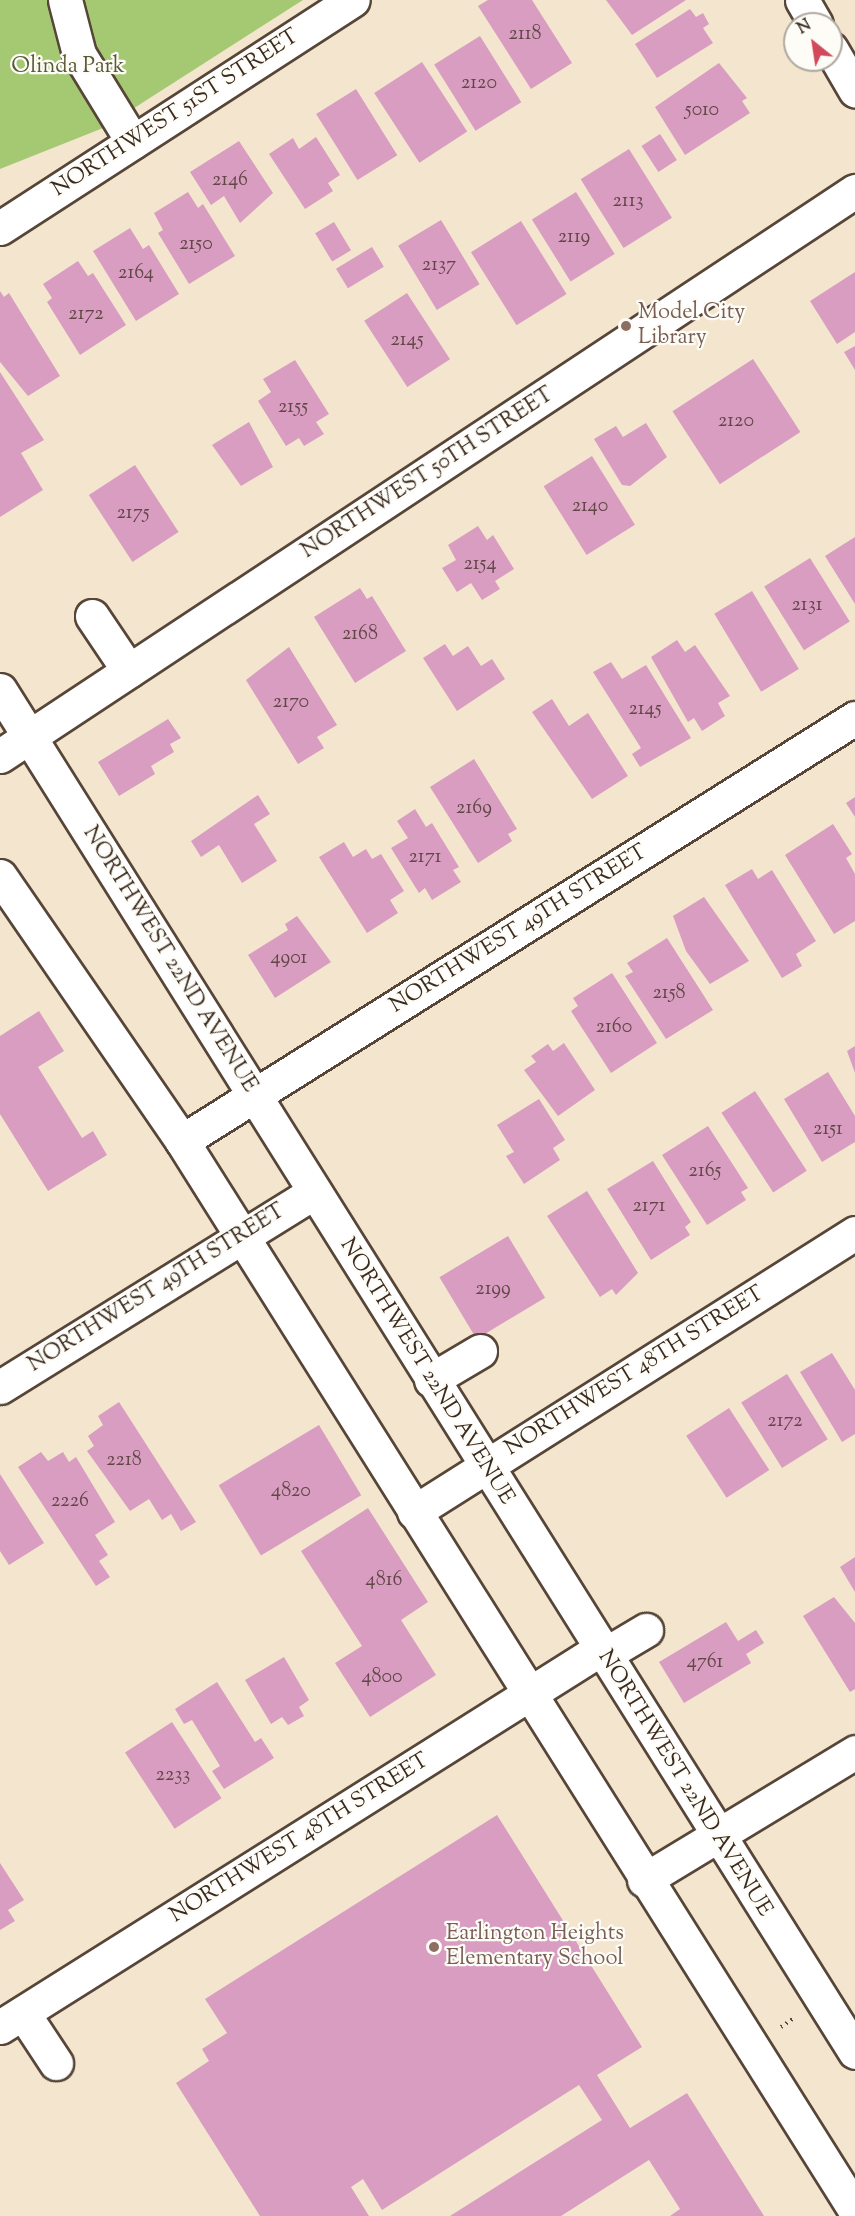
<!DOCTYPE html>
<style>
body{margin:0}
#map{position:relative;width:855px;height:2216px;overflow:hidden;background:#f4e6ce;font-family:"Sorts Mill Goudy",serif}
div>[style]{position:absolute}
.green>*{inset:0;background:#a5c973}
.building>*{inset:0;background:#d89dc1;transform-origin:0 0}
.path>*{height:4px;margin-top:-2px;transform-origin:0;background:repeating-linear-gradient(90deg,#574638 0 1.5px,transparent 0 6px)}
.roads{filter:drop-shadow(2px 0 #574638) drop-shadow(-2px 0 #574638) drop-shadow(0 2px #574638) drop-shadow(0 -2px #574638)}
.minor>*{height:33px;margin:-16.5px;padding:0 16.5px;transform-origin:16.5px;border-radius:16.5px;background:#fff}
.major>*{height:33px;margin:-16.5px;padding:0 16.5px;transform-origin:16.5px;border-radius:16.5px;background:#fff}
.dots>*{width:16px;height:16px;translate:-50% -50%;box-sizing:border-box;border:3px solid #fdfcf7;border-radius:50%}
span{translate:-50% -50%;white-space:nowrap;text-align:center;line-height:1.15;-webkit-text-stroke:4.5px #fdfcf7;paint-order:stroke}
.number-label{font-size:20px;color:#624747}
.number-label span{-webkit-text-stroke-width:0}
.park-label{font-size:22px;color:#5b5a38}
.street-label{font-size:22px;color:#3b2a1e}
.education-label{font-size:22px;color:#785e54}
.left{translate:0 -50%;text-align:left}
.north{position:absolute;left:783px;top:12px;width:60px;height:60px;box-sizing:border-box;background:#fdfcf7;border:2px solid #afa8a0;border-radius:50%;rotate:330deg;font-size:16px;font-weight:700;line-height:24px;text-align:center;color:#3b2a1e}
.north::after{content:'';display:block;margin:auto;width:21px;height:27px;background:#d1495b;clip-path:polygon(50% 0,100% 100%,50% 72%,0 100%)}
</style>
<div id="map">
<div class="green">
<i style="clip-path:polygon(0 0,303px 0,103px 128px,0 169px)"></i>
</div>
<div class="building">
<i style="clip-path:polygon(488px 0,532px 0,572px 63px,531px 89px,478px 6px)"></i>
<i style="clip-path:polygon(606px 0,686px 0,632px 35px)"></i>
<i style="clip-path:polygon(690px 9px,696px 17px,703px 13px,709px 24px,703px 28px,713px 43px,657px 78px,635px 44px)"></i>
<i style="left:480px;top:36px;width:78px;height:54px;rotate:58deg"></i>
<i style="left:422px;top:62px;width:83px;height:57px;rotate:57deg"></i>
<i style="clip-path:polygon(719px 63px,747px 98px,742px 101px,750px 113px,685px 155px,655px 107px)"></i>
<i style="left:356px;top:89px;width:78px;height:47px;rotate:58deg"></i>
<i style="left:660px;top:134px;width:31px;height:22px;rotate:57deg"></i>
<i style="clip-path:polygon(316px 137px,340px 175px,328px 183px,333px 191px,305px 209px,269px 154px,293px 138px,299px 149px)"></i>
<i style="clip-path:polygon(239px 141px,273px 193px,240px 223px,224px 196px,211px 205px,190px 172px)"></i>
<i style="left:629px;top:149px;width:81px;height:57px;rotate:58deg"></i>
<i style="clip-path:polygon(188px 192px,198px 208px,203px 204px,235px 256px,189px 284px,158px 233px,163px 230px,154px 213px)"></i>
<i style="left:576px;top:192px;width:73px;height:52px;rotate:58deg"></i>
<i style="left:441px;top:220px;width:75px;height:50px;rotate:59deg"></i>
<i style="left:521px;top:221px;width:86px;height:59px;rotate:58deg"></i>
<i style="left:334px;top:222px;width:33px;height:22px;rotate:59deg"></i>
<i style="clip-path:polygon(130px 228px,143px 249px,149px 245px,179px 294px,136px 321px,93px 251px)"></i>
<i style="left:372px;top:247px;width:23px;height:42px;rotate:59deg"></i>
<i style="clip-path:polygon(78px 261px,88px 276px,93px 273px,126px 325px,80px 355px,47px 302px,52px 298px,43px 284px)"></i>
<i style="clip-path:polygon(855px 272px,855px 332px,837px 344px,810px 301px)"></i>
<i style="clip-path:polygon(0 291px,4px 297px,9px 293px,60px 376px,28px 396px,0 362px)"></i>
<i style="left:407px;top:293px;width:79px;height:51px;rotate:57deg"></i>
<i style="clip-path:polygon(855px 346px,855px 370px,844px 352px)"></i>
<i style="left:753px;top:359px;width:87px;height:96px;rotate:57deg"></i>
<i style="clip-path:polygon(295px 360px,329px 414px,316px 422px,324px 434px,304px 446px,299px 438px,286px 446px,258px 401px,271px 392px,263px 379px)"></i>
<i style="clip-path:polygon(0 372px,44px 440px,21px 453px,43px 490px,0 517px)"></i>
<i style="clip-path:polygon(249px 422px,273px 467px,241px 486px,212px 445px)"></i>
<i style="clip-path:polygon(646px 423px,667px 457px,630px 486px,622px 485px,594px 439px,616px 426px,623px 437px)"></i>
<i style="left:592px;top:456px;width:81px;height:57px;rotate:58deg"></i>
<i style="left:135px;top:465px;width:80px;height:55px;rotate:57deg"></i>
<i style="clip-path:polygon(478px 526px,487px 540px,493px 535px,514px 569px,495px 581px,500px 589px,482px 600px,471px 583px,457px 592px,442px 568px,456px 560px,448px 545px)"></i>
<i style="clip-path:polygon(855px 537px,855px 604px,825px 556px)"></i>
<i style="left:810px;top:558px;width:75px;height:54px;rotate:58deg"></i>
<i style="clip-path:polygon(360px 588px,367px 599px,372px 596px,406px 651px,355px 683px,314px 617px)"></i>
<i style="left:752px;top:591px;width:91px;height:44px;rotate:59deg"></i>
<i style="clip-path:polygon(677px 640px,685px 652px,695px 645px,730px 696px,718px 703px,725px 716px,702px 731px,694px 718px,688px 722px,651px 657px)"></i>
<i style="clip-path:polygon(445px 644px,453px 656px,468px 646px,481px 666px,492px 659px,505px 679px,457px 711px,423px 658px)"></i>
<i style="clip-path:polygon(289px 647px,337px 725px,317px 737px,324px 748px,298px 764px,246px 680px)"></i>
<i style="clip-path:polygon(611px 662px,622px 679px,646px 665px,691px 738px,640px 767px,632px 754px,641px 748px,593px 672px)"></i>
<i style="clip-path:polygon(552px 699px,569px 726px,588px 713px,628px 776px,592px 799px,532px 712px)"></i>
<i style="clip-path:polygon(168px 719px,181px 738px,170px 744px,174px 752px,151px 766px,155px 774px,119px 796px,98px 762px)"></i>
<i style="clip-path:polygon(474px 759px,517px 829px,508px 834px,512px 841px,478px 863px,430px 787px)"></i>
<i style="clip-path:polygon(258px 795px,270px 814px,254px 824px,277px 861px,242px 883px,219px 845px,201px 857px,191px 841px)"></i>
<i style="clip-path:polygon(855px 797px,855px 817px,846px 803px)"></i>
<i style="clip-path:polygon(415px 809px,426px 827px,432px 823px,459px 867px,453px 870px,461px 882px,432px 900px,425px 888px,419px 893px,391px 848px,408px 838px,397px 821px)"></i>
<i style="clip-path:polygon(833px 824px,852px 854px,846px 858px,855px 874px,855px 921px,834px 934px,785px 855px)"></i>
<i style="clip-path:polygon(344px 842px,353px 857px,366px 849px,372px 859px,381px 854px,404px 891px,390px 900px,398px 913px,367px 933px,319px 857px)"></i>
<i style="clip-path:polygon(752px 869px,758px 879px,772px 870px,816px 941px,796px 954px,802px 966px,782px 978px,725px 885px)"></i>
<i style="clip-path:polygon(704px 897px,749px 961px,710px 984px,686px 951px,673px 916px)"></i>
<i style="clip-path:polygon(297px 916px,331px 962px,275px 998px,248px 955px,288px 930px,285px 924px)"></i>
<i style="clip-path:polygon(667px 938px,713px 1010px,666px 1039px,625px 976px,633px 972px,627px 963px)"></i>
<i style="clip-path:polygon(612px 973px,657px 1043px,611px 1073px,571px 1011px,578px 1006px,573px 998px)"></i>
<i style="clip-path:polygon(39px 1011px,64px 1051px,38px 1067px,82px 1138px,93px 1131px,107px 1155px,48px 1191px,0 1114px,0 1036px)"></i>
<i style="clip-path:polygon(564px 1043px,595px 1090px,558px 1116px,524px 1070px,536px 1062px,531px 1056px,548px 1044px,553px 1051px)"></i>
<i style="clip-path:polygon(855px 1046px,855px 1073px,847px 1051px)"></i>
<i style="clip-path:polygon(828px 1072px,855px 1116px,855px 1142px,822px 1162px,784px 1099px)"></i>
<i style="left:755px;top:1091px;width:95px;height:40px;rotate:57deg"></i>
<i style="clip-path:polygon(539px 1099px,565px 1140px,553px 1148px,560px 1160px,524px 1184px,506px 1156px,514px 1152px,497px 1125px)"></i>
<i style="clip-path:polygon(708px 1126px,748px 1188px,741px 1192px,746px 1200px,707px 1225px,662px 1155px)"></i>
<i style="clip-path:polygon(653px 1161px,691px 1222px,685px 1227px,690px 1235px,651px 1260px,607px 1189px)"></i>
<i style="clip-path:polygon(587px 1191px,638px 1273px,616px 1295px,612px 1289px,600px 1297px,547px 1216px)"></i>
<i style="left:508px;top:1236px;width:72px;height:80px;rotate:59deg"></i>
<i style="clip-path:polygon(832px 1353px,855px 1390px,855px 1434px,842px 1442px,800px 1372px)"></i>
<i style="left:787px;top:1374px;width:77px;height:54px;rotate:58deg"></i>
<i style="clip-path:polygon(119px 1402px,196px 1522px,181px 1531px,171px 1514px,162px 1520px,149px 1499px,130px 1511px,87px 1451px,94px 1446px,88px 1436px,103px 1425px,98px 1416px)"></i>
<i style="left:729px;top:1408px;width:74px;height:51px;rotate:57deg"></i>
<i style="left:319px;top:1425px;width:82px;height:117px;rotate:59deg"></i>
<i style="clip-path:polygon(41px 1452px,48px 1461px,63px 1452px,69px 1462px,76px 1457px,115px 1522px,95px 1535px,108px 1555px,99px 1561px,110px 1577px,96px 1586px,18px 1467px)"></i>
<i style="clip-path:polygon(0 1474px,44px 1543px,9px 1565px,0 1551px)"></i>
<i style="clip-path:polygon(368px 1508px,428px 1602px,401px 1620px,436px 1675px,370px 1717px,335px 1663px,362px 1646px,301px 1551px)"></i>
<i style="clip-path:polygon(855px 1557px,855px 1592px,840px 1567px)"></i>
<i style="clip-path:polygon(834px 1597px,855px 1623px,855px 1689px,850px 1692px,803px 1616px)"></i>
<i style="clip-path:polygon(726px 1622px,738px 1641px,756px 1630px,764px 1643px,746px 1654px,751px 1663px,684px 1703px,659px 1662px)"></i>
<i style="clip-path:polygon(284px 1657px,309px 1700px,299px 1707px,304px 1716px,288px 1725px,282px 1717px,271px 1724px,245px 1680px)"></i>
<i style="clip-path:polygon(217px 1682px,255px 1742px,261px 1738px,274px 1758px,224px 1789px,212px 1771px,220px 1766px,192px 1720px,184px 1724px,175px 1709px)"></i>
<i style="left:172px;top:1722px;width:91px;height:56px;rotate:57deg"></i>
<i style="clip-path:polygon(497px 1815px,642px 2047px,597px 2075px,630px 2128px,687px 2093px,764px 2216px,670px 2216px,680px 2209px,649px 2160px,561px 2216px,450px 2216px,602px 2120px,579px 2085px,382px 2210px,363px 2179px,351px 2187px,369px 2216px,260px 2216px,176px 2083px,209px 2061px,202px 2049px,227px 2033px,205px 1999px)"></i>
<i style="clip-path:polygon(0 1863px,24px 1900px,8px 1910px,15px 1921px,0 1930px)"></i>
</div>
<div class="path">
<i style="left:781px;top:2027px;width:16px;rotate:-35deg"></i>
</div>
<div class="roads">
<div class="minor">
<i style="left:65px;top:0;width:56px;rotate:75.5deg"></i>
<i style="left:79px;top:54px;width:103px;rotate:58.5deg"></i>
<i style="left:802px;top:0;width:28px;rotate:60deg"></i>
<i style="left:831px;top:49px;width:48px;rotate:59.7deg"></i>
<i style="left:0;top:228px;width:420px;rotate:-32.9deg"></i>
<i style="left:92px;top:616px;width:66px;rotate:56.1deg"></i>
<i style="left:0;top:756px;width:1025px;rotate:-33.46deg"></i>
<i style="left:182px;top:1141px;width:795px;rotate:-32.15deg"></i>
<i style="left:431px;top:1380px;width:57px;rotate:-30.6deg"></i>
<i style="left:0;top:1387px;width:370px;rotate:-31.8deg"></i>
<i style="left:414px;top:1512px;width:522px;rotate:-32.32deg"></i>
<i style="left:604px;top:1655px;width:49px;rotate:-30.8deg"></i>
<i style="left:644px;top:1880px;width:247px;rotate:-31.2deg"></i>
<i style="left:23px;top:2013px;width:60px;rotate:56.6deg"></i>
<i style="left:0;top:2027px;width:708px;rotate:-32.19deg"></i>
</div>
<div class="major">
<i style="left:0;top:690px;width:1608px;rotate:57.88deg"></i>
<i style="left:0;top:876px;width:321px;rotate:55.5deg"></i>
<i style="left:182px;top:1141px;width:1263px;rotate:57.81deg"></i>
</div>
</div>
<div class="dots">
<i style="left:626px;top:326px;background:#8d6e63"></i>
<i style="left:434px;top:1947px;background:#8d6e63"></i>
</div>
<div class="number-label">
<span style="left:525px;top:34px">2118</span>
<span style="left:479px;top:83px">2120</span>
<span style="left:702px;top:110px">5010</span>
<span style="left:230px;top:180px">2146</span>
<span style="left:628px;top:201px">2113</span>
<span style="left:574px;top:237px">2119</span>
<span style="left:196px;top:244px">2150</span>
<span style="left:439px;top:265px">2137</span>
<span style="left:136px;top:273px">2164</span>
<span style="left:86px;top:314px">2172</span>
<span style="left:407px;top:340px">2145</span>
<span style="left:293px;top:407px">2155</span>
<span style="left:736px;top:421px">2120</span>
<span style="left:590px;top:506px">2140</span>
<span style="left:133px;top:513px">2175</span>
<span style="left:480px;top:564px">2154</span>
<span style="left:807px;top:605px">2131</span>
<span style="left:360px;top:634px">2168</span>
<span style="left:291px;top:702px">2170</span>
<span style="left:645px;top:709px">2145</span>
<span style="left:474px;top:808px">2169</span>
<span style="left:425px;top:857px">2171</span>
<span style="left:289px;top:958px">4901</span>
<span style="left:669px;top:993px">2158</span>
<span style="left:614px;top:1027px">2160</span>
<span style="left:828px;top:1129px">2151</span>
<span style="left:705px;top:1171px">2165</span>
<span style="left:649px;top:1206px">2171</span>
<span style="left:493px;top:1289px">2199</span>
<span style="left:785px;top:1421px">2172</span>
<span style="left:124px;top:1460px">2218</span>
<span style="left:291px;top:1491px">4820</span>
<span style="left:70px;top:1501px">2226</span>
<span style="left:384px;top:1580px">4816</span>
<span style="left:705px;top:1662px">4761</span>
<span style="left:382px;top:1677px">4800</span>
<span style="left:173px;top:1775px">2233</span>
</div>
<div class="park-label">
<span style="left:68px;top:68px">Olinda Park</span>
</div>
<div class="street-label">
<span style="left:176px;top:114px;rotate:-33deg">NORTHWEST 51ST STREET</span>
<span style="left:428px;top:474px;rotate:-33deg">NORTHWEST 50TH STREET</span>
<span style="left:519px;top:930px;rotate:-32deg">NORTHWEST 49TH STREET</span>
<span style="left:169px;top:960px;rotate:58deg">NORTHWEST 22ND AVENUE</span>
<span style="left:157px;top:1289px;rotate:-32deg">NORTHWEST 49TH STREET</span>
<span style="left:426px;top:1372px;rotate:58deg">NORTHWEST 22ND AVENUE</span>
<span style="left:635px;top:1372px;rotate:-32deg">NORTHWEST 48TH STREET</span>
<span style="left:684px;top:1784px;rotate:58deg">NORTHWEST 22ND AVENUE</span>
<span style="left:300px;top:1839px;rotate:-32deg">NORTHWEST 48TH STREET</span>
</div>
<div class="education-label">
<span class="left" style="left:638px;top:326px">Model City<br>Library</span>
<span class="left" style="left:446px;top:1947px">Earlington Heights<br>Elementary School</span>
</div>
<div class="north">N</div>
</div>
